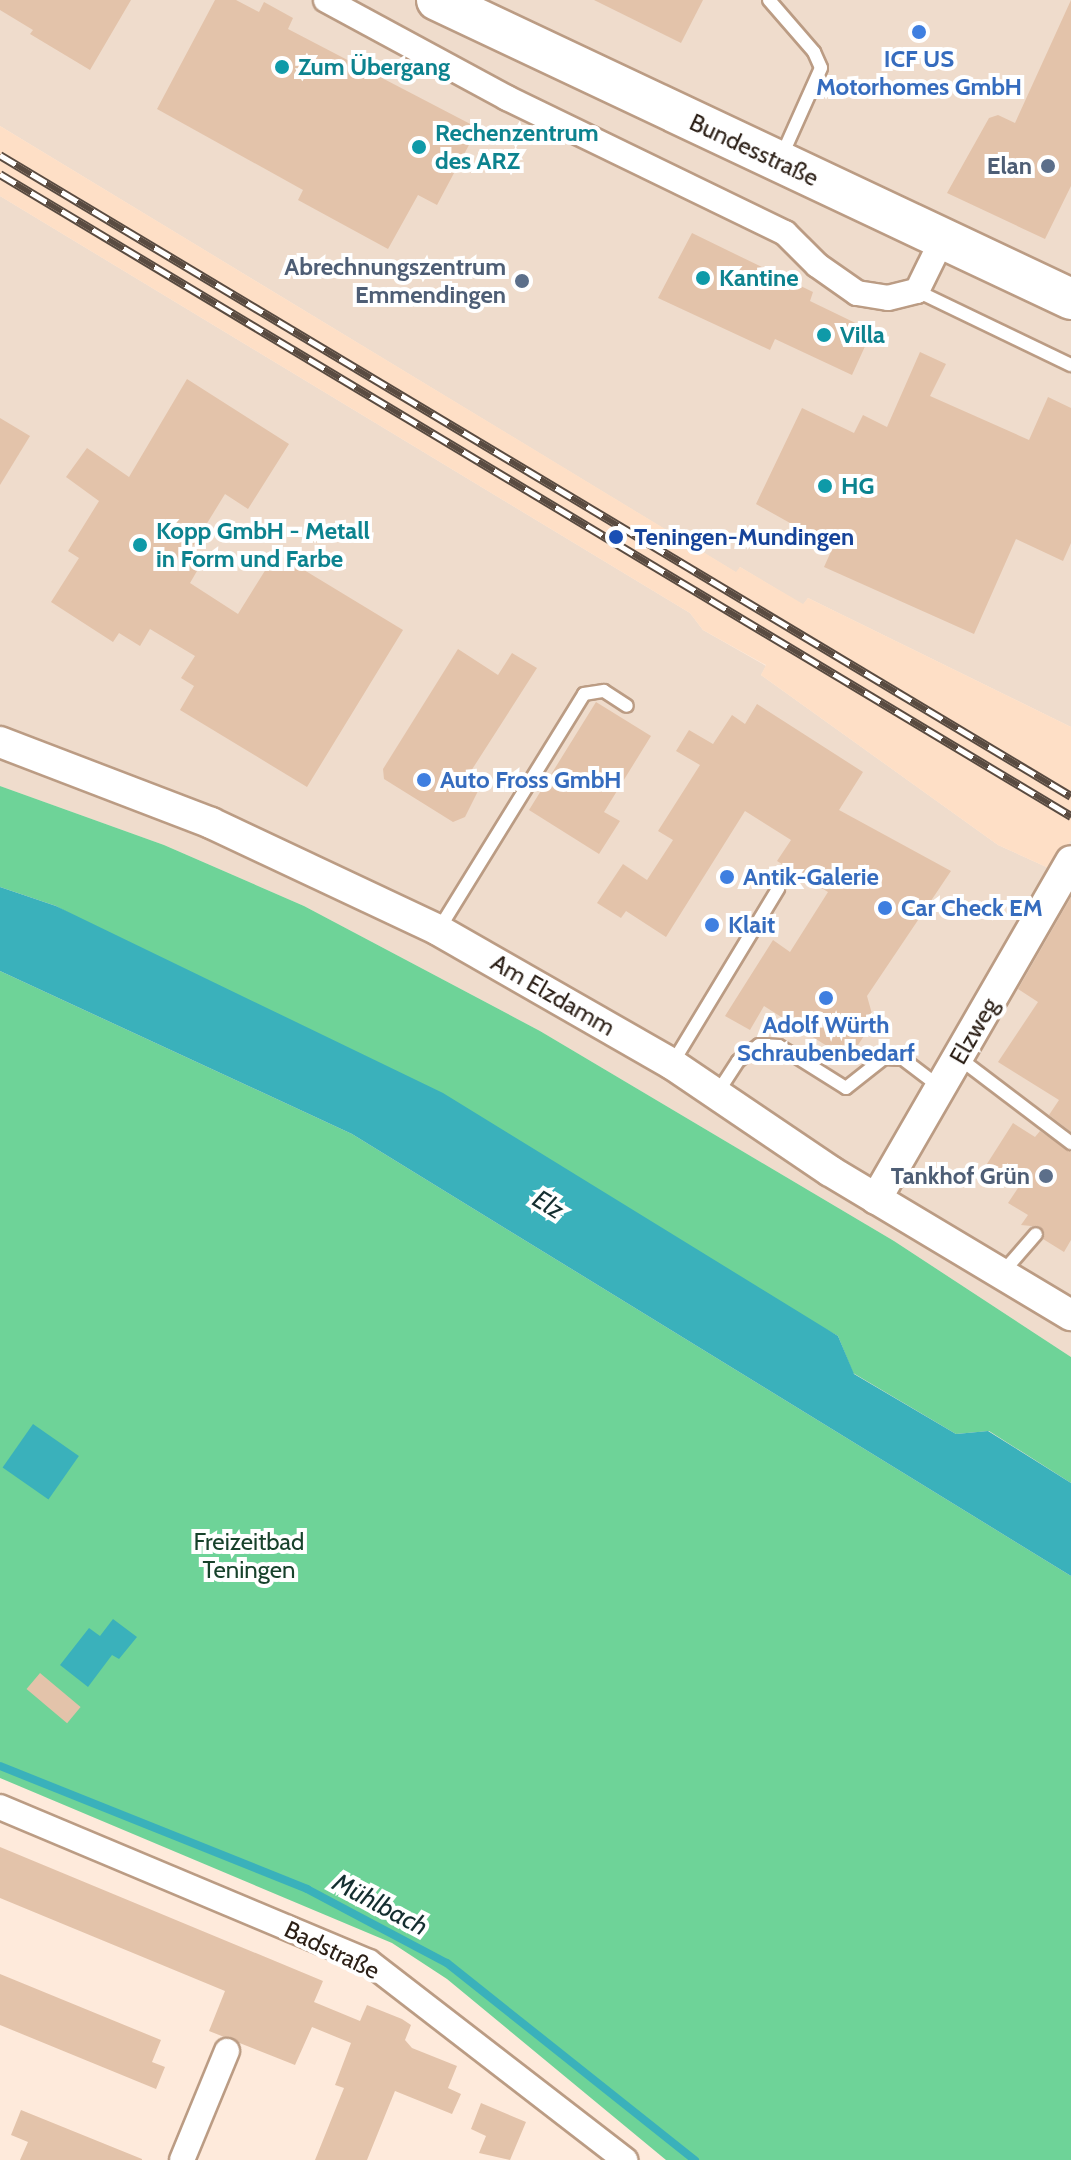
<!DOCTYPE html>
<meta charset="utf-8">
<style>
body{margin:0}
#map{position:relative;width:1071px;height:2160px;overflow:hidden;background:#feeadb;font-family:Cabin,sans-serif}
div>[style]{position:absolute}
.commercial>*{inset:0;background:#efdccc}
.built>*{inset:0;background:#fedfc6}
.green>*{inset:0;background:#6ed398}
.water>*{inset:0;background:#3ab1bb;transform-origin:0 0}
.stream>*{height:8px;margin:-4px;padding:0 4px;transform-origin:4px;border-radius:4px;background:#3ab1bb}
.building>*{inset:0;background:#e3c3aa;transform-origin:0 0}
.roads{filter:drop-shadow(2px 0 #bb9c84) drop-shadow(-2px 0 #bb9c84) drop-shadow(0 2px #bb9c84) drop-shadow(0 -2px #bb9c84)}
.service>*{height:12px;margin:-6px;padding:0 6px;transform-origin:6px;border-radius:6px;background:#fff}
.minor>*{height:24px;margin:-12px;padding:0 12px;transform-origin:12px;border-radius:12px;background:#fff}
.tertiary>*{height:30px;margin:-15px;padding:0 15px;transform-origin:15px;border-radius:15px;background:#fff}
.primary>*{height:40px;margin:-20px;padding:0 20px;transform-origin:20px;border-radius:20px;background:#fff}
.rail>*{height:9px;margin-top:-4.5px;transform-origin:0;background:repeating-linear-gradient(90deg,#fff 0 18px,#594b41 0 36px);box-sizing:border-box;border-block:2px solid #594b41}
.dots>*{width:22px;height:22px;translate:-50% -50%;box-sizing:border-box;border:4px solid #fff;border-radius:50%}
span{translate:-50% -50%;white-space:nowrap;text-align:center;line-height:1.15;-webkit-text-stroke:8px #fff;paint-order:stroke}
.shop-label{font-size:24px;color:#366cbe;font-weight:700}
.left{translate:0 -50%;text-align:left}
.culture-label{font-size:24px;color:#0d838f;font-weight:700}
.street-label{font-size:24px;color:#2c2017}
.service-label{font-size:24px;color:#4e5e75;font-weight:700}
.right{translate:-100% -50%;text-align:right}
.transit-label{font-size:24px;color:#164399;font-weight:700}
.park-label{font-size:24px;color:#17422b}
.water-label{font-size:26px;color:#142e30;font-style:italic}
</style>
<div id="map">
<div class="commercial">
<i style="clip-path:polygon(0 0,1071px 0,1071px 727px,808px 598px,803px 605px,740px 567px,737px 573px,0 126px)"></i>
<i style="clip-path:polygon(0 196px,690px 613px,703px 630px,766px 666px,761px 675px,998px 845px,1053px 870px,1071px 840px,1071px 1357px,894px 1241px,540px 1031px,304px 906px,164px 845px,0 786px)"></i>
</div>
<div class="built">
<i style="clip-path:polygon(0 126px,736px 572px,740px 567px,803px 604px,808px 598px,1071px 727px,1071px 840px,1053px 870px,998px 845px,761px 675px,766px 665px,703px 630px,690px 613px,0 196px)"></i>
</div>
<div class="green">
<i style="clip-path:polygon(0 786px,164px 845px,304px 906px,540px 1031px,894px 1241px,1071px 1357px,1071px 1483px,989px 1431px,956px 1434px,853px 1373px,838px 1336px,56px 906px,0 887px)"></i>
<i style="clip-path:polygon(0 971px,352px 1134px,1071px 1576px,1071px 2160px,666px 2160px,447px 1979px,392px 1943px,0 1778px)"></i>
</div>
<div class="water">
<i style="clip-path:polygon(0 887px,56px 906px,443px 1093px,838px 1336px,854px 1374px,956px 1434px,988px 1431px,1071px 1483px,1071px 1576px,352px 1134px,0 971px)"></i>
<i style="left:33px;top:1424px;width:56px;height:53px;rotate:35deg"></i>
<i style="clip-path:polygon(113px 1619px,137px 1637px,119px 1659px,112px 1655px,88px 1687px,60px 1665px,89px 1628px,100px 1636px)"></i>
</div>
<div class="stream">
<i style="left:0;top:1766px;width:331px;rotate:21.8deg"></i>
<i style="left:307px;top:1889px;width:158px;rotate:27.9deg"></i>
<i style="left:447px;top:1963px;width:317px;rotate:38.5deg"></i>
</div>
<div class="building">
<i style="clip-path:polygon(0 0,131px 0,90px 70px,30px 34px,33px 30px,0 10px)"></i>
<i style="clip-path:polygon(215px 0,236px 0,259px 12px,264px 2px,293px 18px,288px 29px,478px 128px,437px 205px,418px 195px,388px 249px,298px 200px,303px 190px,157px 109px)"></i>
<i style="clip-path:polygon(594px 0,703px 0,681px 43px)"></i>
<i style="clip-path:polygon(1071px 0,1071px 186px,1045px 239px,947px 193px,989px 118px,998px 115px,1015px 123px)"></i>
<i style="clip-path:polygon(692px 233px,813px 292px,810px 301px,872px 331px,852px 375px,775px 339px,770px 350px,658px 298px)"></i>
<i style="clip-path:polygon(920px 352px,946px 364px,930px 396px,1029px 440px,1048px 397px,1071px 408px,1071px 543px,1063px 561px,1016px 539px,974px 634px,824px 567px,833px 547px,756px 504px,802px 408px,854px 433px,863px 415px,887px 427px)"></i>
<i style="clip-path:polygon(187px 379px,289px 444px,248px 509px,225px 494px,190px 551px,204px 559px,190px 583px,238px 614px,276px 553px,403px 630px,307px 787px,180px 710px,194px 686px,181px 678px,195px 656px,150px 629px,140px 646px,119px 633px,113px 642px,51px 602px,79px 558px,68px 551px,99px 501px,66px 477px,87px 448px,129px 477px)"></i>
<i style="clip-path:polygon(0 418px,30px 436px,0 485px)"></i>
<i style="clip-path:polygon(458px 649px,498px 675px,512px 653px,537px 668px,464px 782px,478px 791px,465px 817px,453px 822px,384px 779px,383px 769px)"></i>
<i style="clip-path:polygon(596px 702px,651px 736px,604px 812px,620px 821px,599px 854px,529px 810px)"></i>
<i style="clip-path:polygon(757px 704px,863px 772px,839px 810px,951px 871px,867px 996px,874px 1021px,854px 1051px,838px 1053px,764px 1006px,750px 1030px,725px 1016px,773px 940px,790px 952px,828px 892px,777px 861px,791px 840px,745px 811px,666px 937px,626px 911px,621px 918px,597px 903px,623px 864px,647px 880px,673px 840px,658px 831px,700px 765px,676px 751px,689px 730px,713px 744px,732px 715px,745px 724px)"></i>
<i style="clip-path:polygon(1071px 897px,1071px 1132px,1049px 1115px,1059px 1100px,998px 1062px,1038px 1002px,1018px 989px)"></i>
<i style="clip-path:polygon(1013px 1123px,1035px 1137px,1040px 1131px,1071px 1152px,1071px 1240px,1064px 1252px,1043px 1239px,1041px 1227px,1021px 1225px,1028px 1215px,1008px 1203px,1018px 1188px,985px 1167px)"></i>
<i style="left:40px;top:1673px;width:53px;height:21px;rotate:40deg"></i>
<i style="clip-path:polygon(0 1847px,323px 1981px,314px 2002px,360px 2021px,367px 2005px,402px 2019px,411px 2025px,405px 2040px,412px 2048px,457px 2066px,448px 2088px,461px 2094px,452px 2114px,395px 2091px,367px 2160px,315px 2160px,344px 2088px,335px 2085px,351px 2043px,312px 2027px,295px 2065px,209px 2031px,225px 1991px,0 1898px)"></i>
<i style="clip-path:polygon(0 1974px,161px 2040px,152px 2062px,165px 2067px,156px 2089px,0 2025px)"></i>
<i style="clip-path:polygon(481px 2103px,526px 2122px,510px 2160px,479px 2153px,486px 2136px,471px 2129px)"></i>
<i style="clip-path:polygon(21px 2110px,142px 2159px,142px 2160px,20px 2160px,28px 2142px,11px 2135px)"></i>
</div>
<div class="roads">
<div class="service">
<i style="left:769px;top:0;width:69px;rotate:49.1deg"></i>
<i style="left:814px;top:52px;width:17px;rotate:66deg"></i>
<i style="left:821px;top:68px;width:95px;rotate:114.1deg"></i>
<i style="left:917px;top:291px;width:171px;rotate:25.7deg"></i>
<i style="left:439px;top:929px;width:276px;rotate:-58.3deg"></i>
<i style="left:584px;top:694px;width:20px;rotate:-9deg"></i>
<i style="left:604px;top:691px;width:27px;rotate:33deg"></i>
<i style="left:959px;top:1058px;width:141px;rotate:37.2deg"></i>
<i style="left:672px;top:1064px;width:205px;rotate:-58.8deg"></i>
<i style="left:716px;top:1095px;width:40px;rotate:-57.1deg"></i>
<i style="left:738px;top:1061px;width:26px;rotate:-37deg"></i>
<i style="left:759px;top:1045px;width:20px;rotate:3deg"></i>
<i style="left:779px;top:1046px;width:79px;rotate:32.1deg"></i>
<i style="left:846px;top:1088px;width:48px;rotate:-38.3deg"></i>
<i style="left:884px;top:1058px;width:19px;rotate:3deg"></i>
<i style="left:903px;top:1059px;width:48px;rotate:37.3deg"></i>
<i style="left:1003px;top:1272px;width:50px;rotate:-49deg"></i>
</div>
<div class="minor">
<i style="left:326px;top:0;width:206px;rotate:28.4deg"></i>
<i style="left:507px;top:98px;width:309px;rotate:25.9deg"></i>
<i style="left:785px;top:233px;width:45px;rotate:45deg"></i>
<i style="left:817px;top:265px;width:49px;rotate:35deg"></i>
<i style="left:857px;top:293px;width:31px;rotate:9deg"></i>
<i style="left:888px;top:298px;width:30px;rotate:-14deg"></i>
<i style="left:917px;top:291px;width:59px;rotate:-63.9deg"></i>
<i style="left:0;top:1807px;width:400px;rotate:22.8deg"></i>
<i style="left:369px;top:1962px;width:324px;rotate:37.7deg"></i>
<i style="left:182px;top:2160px;width:118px;rotate:-67.6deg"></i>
</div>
<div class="tertiary">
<i style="left:0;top:742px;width:226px;rotate:21deg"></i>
<i style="left:211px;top:823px;width:251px;rotate:25.2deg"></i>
<i style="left:438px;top:930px;width:270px;rotate:29.8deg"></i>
<i style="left:672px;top:1064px;width:191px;rotate:34.1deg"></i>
<i style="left:830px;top:1171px;width:281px;rotate:30.9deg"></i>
<i style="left:876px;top:1199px;width:390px;rotate:-60deg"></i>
</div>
<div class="primary">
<i style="left:437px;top:0;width:701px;rotate:25.25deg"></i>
</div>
</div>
<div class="rail">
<i style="left:0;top:155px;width:1248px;rotate:30.9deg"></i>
<i style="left:0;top:174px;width:1249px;rotate:30.94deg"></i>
</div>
<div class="dots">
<i style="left:919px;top:32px;background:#3f7fe0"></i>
<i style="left:282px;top:67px;background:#0f9aa8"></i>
<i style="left:419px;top:147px;background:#0f9aa8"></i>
<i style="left:1048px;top:166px;background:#5c6f8a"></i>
<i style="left:703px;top:278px;background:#0f9aa8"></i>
<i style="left:522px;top:281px;background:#5c6f8a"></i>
<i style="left:824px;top:335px;background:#0f9aa8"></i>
<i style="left:825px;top:486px;background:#0f9aa8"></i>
<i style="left:616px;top:537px;background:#1a4fb4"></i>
<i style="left:140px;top:545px;background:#0f9aa8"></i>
<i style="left:424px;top:780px;background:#3f7fe0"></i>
<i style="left:727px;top:877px;background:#3f7fe0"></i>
<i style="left:885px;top:908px;background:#3f7fe0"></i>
<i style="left:712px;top:925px;background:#3f7fe0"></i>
<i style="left:826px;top:998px;background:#3f7fe0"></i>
<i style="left:1046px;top:1176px;background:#5c6f8a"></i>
</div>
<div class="shop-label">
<span style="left:919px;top:73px">ICF US<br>Motorhomes GmbH</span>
<span class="left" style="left:440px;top:780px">Auto Fross GmbH</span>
<span class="left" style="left:743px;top:877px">Antik-Galerie</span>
<span class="left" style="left:901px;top:908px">Car Check EM</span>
<span class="left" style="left:728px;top:925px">Klait</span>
<span style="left:826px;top:1039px">Adolf Würth<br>Schraubenbedarf</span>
</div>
<div class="culture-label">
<span class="left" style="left:298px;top:67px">Zum Übergang</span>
<span class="left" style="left:435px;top:147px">Rechenzentrum<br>des ARZ</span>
<span class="left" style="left:719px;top:278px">Kantine</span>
<span class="left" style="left:840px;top:335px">Villa</span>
<span class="left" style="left:841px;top:486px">HG</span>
<span class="left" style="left:156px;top:545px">Kopp GmbH - Metall<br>in Form und Farbe</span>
</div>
<div class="street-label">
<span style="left:754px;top:150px;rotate:25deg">Bundesstraße</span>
<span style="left:553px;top:995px;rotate:30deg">Am Elzdamm</span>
<span style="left:974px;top:1031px;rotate:-60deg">Elzweg</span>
<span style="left:332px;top:1950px;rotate:26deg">Badstraße</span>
</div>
<div class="service-label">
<span class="right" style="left:1032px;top:166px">Elan</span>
<span class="right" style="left:506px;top:281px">Abrechnungszentrum<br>Emmendingen</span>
<span class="right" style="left:1030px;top:1176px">Tankhof Grün</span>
</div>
<div class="transit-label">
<span class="left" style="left:634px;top:537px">Teningen-Mundingen</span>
</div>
<div class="park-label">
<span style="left:249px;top:1556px">Freizeitbad<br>Teningen</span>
</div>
<div class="water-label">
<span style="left:548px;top:1205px;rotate:32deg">Elz</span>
<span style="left:380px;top:1905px;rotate:28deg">Mühlbach</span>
</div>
</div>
